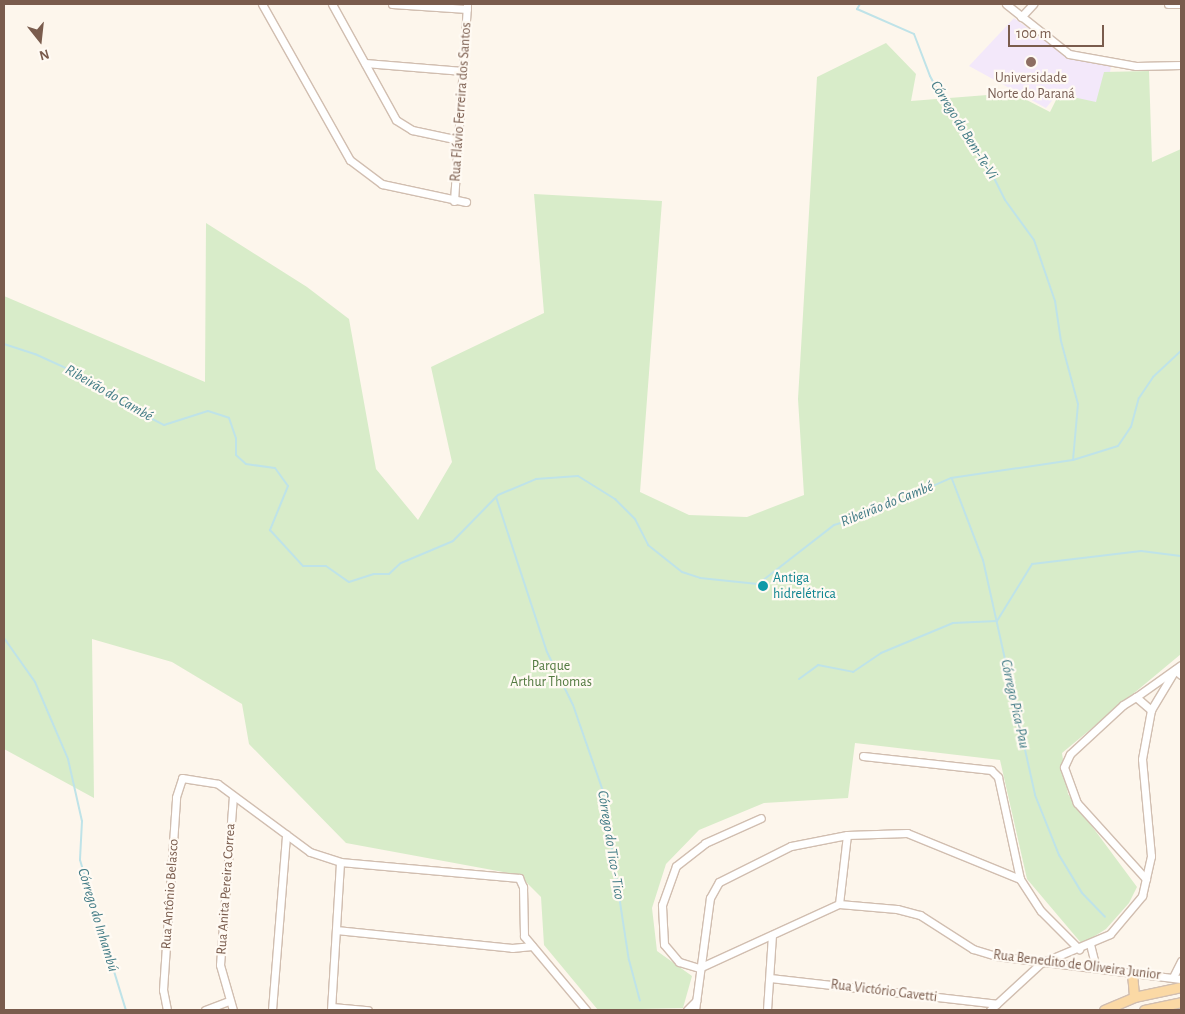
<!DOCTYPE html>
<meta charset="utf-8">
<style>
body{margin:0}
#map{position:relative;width:1185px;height:1014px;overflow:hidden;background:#fdf6ec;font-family:"Alegreya Sans",sans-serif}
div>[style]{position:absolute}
.education>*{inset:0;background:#f3e8fa}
.green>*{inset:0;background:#d8ecc9}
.stream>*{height:2px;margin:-1px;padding:0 1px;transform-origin:1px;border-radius:1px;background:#bfe3e8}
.roads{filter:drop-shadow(1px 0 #d1beb0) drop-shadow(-1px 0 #d1beb0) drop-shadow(0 1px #d1beb0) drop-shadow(0 -1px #d1beb0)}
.minor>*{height:7px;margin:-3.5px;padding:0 3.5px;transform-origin:3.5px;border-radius:3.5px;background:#fff}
.major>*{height:9px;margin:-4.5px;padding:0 4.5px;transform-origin:4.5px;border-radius:4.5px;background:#fbd9a5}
.dots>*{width:14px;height:14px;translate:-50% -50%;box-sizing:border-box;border:2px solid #fffaf3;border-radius:50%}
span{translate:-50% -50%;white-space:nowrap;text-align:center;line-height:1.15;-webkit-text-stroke:4.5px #fffaf3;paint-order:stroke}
.education-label{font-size:14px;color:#785e54}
.street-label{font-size:14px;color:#7a5c4d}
.culture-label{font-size:14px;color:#0d838f}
.left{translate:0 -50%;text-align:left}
.park-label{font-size:14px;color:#537a41}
.water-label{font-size:15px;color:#437c86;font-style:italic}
.frame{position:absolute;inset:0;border:5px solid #7a5c4d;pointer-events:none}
.north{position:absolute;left:15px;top:15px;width:50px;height:50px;-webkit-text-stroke:4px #fffaf3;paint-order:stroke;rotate:164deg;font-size:14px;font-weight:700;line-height:20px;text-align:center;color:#7a5c4d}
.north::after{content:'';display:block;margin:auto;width:18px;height:22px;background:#7a5c4d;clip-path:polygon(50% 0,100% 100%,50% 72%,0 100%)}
.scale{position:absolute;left:1008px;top:25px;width:96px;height:22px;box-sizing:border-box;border:2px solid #7a5c4d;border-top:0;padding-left:6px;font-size:15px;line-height:18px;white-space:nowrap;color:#7a5c4d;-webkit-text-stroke:4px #fffaf3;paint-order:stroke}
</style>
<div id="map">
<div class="education">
<i style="clip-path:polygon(1014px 18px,1069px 58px,1111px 66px,1104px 112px,1059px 92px,1046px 108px,969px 66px)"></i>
</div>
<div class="green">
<i style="clip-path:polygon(886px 43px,916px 74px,911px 101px,1013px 93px,1050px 112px,1059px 94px,1096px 102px,1104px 72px,1149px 71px,1152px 162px,1181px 149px,1181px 654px,1062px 753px,1068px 794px,1137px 887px,1129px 903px,1106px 929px,1082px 944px,1027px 879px,1000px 760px,855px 743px,848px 798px,764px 803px,699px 830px,666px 864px,652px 908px,657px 951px,692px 976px,683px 1008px,598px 1010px,544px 945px,541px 897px,519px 875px,346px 843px,249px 744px,242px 704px,172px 662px,92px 639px,94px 798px,4px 749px,4px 296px,205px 382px,206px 223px,307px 287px,349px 319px,376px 469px,418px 520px,452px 462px,431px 367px,544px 313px,534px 194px,662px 201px,640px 492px,689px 515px,747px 517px,804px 495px,798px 399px,817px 77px)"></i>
</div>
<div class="stream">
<i style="left:860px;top:4px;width:6px;rotate:121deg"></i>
<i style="left:857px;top:9px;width:62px;rotate:23.7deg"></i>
<i style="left:914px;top:34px;width:45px;rotate:69.1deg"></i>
<i style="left:930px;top:76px;width:41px;rotate:62.2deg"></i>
<i style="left:949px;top:112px;width:41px;rotate:57.8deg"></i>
<i style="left:971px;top:147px;width:21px;rotate:45deg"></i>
<i style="left:986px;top:162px;width:42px;rotate:63.4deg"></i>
<i style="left:1005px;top:200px;width:49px;rotate:54.1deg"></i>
<i style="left:1034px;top:240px;width:65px;rotate:71deg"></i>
<i style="left:1055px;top:301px;width:40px;rotate:81.5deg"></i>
<i style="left:1061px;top:341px;width:65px;rotate:74.9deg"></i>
<i style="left:1078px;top:404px;width:56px;rotate:95.1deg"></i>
<i style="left:4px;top:344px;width:33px;rotate:18deg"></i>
<i style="left:35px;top:354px;width:63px;rotate:24.5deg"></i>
<i style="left:92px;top:380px;width:25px;rotate:43deg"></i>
<i style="left:110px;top:397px;width:61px;rotate:27.4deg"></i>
<i style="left:164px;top:425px;width:46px;rotate:-17.7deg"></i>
<i style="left:208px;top:411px;width:22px;rotate:18deg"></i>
<i style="left:229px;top:418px;width:21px;rotate:71deg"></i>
<i style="left:236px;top:438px;width:17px;rotate:90deg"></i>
<i style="left:236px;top:455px;width:13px;rotate:42deg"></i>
<i style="left:246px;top:464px;width:29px;rotate:8deg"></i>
<i style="left:275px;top:468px;width:22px;rotate:54deg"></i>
<i style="left:288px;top:486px;width:48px;rotate:112.2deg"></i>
<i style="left:270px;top:530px;width:49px;rotate:47.5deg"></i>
<i style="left:303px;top:566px;width:23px"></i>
<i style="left:326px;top:566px;width:28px;rotate:35deg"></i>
<i style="left:349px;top:582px;width:26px;rotate:-18deg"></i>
<i style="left:374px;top:574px;width:15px"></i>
<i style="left:389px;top:574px;width:16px;rotate:-43deg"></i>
<i style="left:401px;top:563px;width:56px;rotate:-22.9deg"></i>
<i style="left:453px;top:541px;width:64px;rotate:-45.6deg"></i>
<i style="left:498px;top:495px;width:41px;rotate:-22.8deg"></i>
<i style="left:536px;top:479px;width:42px;rotate:-4.1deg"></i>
<i style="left:578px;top:476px;width:44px;rotate:31.9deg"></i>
<i style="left:615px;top:499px;width:28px;rotate:45deg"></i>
<i style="left:635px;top:519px;width:29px;rotate:63deg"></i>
<i style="left:648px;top:545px;width:43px;rotate:38.5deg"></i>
<i style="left:682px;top:572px;width:19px;rotate:18deg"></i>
<i style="left:700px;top:578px;width:58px;rotate:5.9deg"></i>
<i style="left:758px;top:584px;width:96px;rotate:-37.8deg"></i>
<i style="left:834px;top:525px;width:34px;rotate:-17deg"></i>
<i style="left:867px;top:515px;width:92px;rotate:-23.8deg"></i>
<i style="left:951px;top:478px;width:123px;rotate:-8.4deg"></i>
<i style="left:1073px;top:460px;width:47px;rotate:-17.3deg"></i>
<i style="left:1118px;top:446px;width:23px;rotate:-56deg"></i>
<i style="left:1131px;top:427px;width:30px;rotate:-75deg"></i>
<i style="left:1139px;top:398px;width:25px;rotate:-56deg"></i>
<i style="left:1153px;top:377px;width:38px;rotate:-43deg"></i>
<i style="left:952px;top:479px;width:87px;rotate:69.1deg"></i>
<i style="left:983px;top:560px;width:241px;rotate:77.5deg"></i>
<i style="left:1035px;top:795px;width:65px;rotate:68.2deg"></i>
<i style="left:1059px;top:855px;width:44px;rotate:58.8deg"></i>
<i style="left:1082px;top:893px;width:33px;rotate:46deg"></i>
<i style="left:496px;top:497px;width:163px;rotate:71.8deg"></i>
<i style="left:547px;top:652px;width:59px;rotate:63.9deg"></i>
<i style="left:573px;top:705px;width:91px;rotate:70.8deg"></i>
<i style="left:603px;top:791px;width:171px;rotate:81.3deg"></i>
<i style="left:629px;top:960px;width:42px;rotate:75deg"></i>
<i style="left:4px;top:638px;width:54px;rotate:54.8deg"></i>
<i style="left:35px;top:682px;width:84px;rotate:66.8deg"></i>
<i style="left:68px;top:759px;width:64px;rotate:77.3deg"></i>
<i style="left:82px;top:821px;width:39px;rotate:93deg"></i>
<i style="left:80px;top:860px;width:157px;rotate:73deg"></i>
<i style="left:799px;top:679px;width:24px;rotate:-36deg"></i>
<i style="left:818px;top:665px;width:36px;rotate:11deg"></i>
<i style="left:853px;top:672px;width:34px;rotate:-34deg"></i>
<i style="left:881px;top:653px;width:78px;rotate:-22.6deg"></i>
<i style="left:953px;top:623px;width:44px;rotate:-2.6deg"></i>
<i style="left:997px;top:621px;width:67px;rotate:-58.4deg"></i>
<i style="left:1032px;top:564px;width:110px;rotate:-6.8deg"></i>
<i style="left:1141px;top:551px;width:40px;rotate:7.1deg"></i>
</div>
<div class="roads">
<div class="minor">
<i style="left:262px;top:4px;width:179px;rotate:60.6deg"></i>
<i style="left:350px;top:160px;width:40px;rotate:37deg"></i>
<i style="left:382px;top:184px;width:86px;rotate:12.1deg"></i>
<i style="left:332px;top:4px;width:132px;rotate:61.1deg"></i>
<i style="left:396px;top:120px;width:19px;rotate:32deg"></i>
<i style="left:412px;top:130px;width:48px;rotate:12deg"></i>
<i style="left:392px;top:4px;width:75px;rotate:3.8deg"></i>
<i style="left:1006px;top:4px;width:80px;rotate:38.4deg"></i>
<i style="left:1069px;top:54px;width:68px;rotate:10.2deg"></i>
<i style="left:1136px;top:66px;width:45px;rotate:-1.3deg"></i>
<i style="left:1168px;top:4px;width:13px"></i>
<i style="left:1021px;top:17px;width:18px;rotate:-47deg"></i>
<i style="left:365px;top:63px;width:98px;rotate:4.7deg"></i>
<i style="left:454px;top:201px;width:197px;rotate:-86.2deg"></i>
<i style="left:1175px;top:670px;width:8px;rotate:40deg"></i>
<i style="left:1136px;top:697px;width:55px;rotate:-35.4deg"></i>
<i style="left:863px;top:756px;width:129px;rotate:6.2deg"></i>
<i style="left:991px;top:770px;width:10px;rotate:45deg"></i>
<i style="left:998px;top:777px;width:104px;rotate:77.8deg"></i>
<i style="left:1020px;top:879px;width:38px;rotate:57deg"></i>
<i style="left:1041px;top:911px;width:54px;rotate:45deg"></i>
<i style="left:233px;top:796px;width:169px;rotate:94.4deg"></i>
<i style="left:220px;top:965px;width:47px;rotate:73.9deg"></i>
<i style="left:1146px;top:879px;width:103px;rotate:-132.2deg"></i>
<i style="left:1077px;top:803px;width:38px;rotate:-110deg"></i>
<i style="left:1064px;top:767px;width:14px;rotate:-65deg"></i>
<i style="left:1070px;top:754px;width:72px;rotate:-42.8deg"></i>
<i style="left:1123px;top:705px;width:15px;rotate:-32deg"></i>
<i style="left:1136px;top:697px;width:20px;rotate:41deg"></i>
<i style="left:839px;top:904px;width:69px;rotate:-83.4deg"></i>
<i style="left:336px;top:930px;width:177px;rotate:5.8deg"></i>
<i style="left:512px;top:948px;width:20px;rotate:-6deg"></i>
<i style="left:1090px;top:944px;width:25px;rotate:76deg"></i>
<i style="left:699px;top:968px;width:154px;rotate:-24.6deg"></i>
<i style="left:839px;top:904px;width:58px;rotate:4.9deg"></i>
<i style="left:897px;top:909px;width:24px;rotate:15deg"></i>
<i style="left:920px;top:915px;width:63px;rotate:32.7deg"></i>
<i style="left:973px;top:949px;width:24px;rotate:17deg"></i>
<i style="left:996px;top:956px;width:186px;rotate:7.1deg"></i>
<i style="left:699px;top:968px;width:21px;rotate:-163deg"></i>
<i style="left:679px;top:962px;width:23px;rotate:-130deg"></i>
<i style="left:664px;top:944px;width:39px;rotate:-93deg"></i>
<i style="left:662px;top:905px;width:41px;rotate:-70.3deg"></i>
<i style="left:676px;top:866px;width:37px;rotate:-38deg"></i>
<i style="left:705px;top:843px;width:61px;rotate:-24.1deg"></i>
<i style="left:1173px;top:977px;width:18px;rotate:-63deg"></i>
<i style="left:770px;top:978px;width:228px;rotate:6.5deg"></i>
<i style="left:332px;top:1007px;width:36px;rotate:5deg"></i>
<i style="left:167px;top:1010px;width:20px;rotate:-101deg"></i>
<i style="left:163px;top:990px;width:193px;rotate:-86.1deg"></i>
<i style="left:176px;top:797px;width:20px;rotate:-72deg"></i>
<i style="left:182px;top:778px;width:36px;rotate:9deg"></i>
<i style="left:218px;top:784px;width:114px;rotate:36.5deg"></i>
<i style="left:310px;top:852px;width:32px;rotate:18deg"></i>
<i style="left:340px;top:862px;width:180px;rotate:5.1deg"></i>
<i style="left:519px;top:878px;width:10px;rotate:66deg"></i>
<i style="left:523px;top:887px;width:49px;rotate:88.8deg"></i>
<i style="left:524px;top:936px;width:97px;rotate:50deg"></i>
<i style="left:205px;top:1010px;width:26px;rotate:-21deg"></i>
<i style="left:272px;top:1010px;width:176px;rotate:-85.4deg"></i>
<i style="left:331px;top:1010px;width:148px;rotate:-86.5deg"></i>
<i style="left:687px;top:1010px;width:13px;rotate:-45deg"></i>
<i style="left:695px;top:1010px;width:113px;rotate:-82.4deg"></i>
<i style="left:710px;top:898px;width:18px;rotate:-61deg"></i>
<i style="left:719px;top:882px;width:80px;rotate:-26.6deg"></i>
<i style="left:791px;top:846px;width:57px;rotate:-11.1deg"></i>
<i style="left:847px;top:835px;width:60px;rotate:-1.9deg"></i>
<i style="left:907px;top:833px;width:122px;rotate:22.2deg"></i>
<i style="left:767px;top:1010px;width:75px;rotate:-86.2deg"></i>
<i style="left:990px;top:1010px;width:69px;rotate:-42.7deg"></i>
<i style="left:1041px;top:963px;width:75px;rotate:-22.8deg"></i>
<i style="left:1110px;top:934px;width:50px;rotate:-49.9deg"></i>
<i style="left:1142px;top:896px;width:41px;rotate:-77.3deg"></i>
<i style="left:1151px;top:856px;width:97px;rotate:-95.3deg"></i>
<i style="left:1142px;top:759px;width:50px;rotate:-79.6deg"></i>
<i style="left:1151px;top:710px;width:47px;rotate:-59deg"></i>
</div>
<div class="major">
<i style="left:1132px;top:973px;width:24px;rotate:85deg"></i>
<i style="left:1104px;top:1010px;width:33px;rotate:-23deg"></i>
<i style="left:1134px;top:997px;width:48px;rotate:-12deg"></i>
<i style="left:1144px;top:1010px;width:38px;rotate:-12deg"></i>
</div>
</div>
<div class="dots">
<i style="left:1031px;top:62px;background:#8d6e63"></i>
<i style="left:763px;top:586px;background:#0f9aa8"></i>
</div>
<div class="education-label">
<span style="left:1031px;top:86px">Universidade<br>Norte do Paraná</span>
</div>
<div class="street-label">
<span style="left:461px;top:102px;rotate:-86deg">Rua Flávio Ferreira dos Santos</span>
<span style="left:226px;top:889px;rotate:-86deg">Rua Anita Pereira Correa</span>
<span style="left:170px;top:894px;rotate:-86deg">Rua Antônio Belasco</span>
<span style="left:1077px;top:965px;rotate:7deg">Rua Benedito de Oliveira Junior</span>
<span style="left:884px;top:991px;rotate:7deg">Rua Victório Gavetti</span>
</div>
<div class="culture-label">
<span class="left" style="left:773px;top:586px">Antiga<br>hidrelétrica</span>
</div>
<div class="park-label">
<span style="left:551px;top:674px">Parque<br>Arthur Thomas</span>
</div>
<div class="water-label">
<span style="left:964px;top:130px;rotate:58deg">Córrego do Bem-Te-Vi</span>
<span style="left:109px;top:393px;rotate:30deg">Ribeirão do Cambé</span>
<span style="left:887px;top:504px;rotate:-22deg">Ribeirão do Cambé</span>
<span style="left:1015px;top:704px;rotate:78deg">Córrego Pica-Pau</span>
<span style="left:611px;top:845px;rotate:81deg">Córrego do Tico - Tico</span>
<span style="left:98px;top:920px;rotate:73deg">Córrego do Inhambú</span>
</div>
<div class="frame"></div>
<div class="north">N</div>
<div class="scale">100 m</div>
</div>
